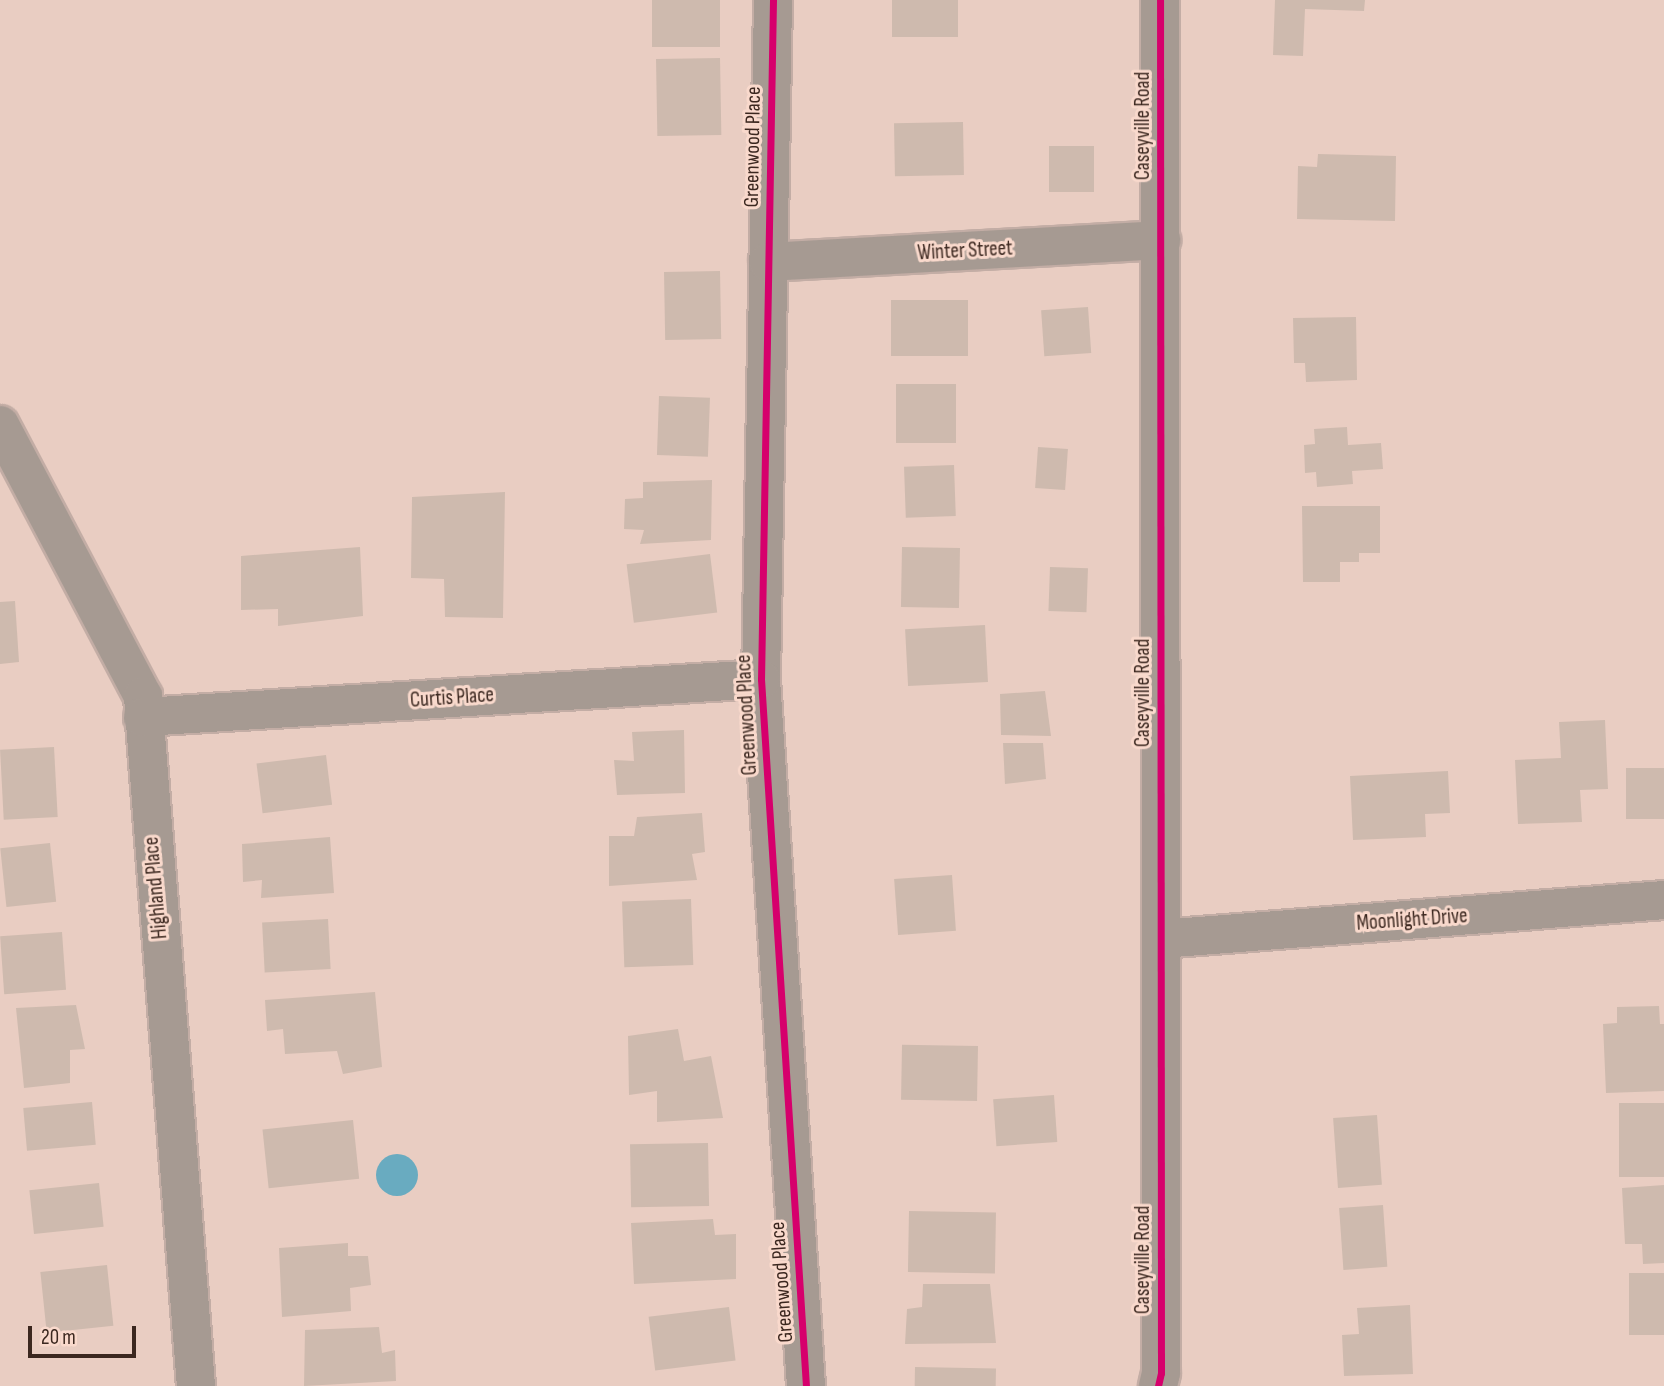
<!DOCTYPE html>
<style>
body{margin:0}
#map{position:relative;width:1664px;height:1386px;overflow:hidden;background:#e9cdc2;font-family:"Sofia Sans Condensed",sans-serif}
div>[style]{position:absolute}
.water>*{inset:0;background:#69abc0}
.round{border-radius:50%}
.building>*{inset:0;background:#cebaae;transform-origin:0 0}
.roads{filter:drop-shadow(2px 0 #c3ada5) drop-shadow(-2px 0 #c3ada5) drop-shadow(0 2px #c3ada5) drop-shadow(0 -2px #c3ada5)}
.minor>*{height:38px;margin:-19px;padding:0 19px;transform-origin:19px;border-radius:19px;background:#a69a92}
.tertiary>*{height:38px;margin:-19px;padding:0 19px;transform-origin:19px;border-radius:19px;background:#a69a92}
.cycleway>*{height:7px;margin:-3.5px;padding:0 3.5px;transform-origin:3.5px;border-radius:3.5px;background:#d6006c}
span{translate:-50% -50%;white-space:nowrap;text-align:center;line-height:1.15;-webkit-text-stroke:6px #f9d9cc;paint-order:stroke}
.street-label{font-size:21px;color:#3b271f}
.scale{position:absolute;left:28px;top:1326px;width:108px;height:32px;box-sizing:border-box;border:4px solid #3b271f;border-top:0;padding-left:9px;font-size:21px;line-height:24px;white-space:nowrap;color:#3b271f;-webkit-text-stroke:5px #f9d9cc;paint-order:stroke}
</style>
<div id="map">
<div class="water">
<i class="round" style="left:376px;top:1154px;width:42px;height:42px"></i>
</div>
<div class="building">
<i style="left:652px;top:0;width:68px;height:47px"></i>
<i style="left:892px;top:0;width:66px;height:37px"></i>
<i style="clip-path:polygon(1275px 0,1365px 0,1364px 11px,1305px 9px,1303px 56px,1273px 55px)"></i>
<i style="left:720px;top:58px;width:77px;height:64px;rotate:89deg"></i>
<i style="left:963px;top:122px;width:53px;height:69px;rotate:89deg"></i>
<i style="left:1049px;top:146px;width:45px;height:46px"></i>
<i style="clip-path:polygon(1318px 154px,1396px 156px,1395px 221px,1297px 219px,1298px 166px,1317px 167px)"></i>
<i style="left:720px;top:271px;width:68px;height:56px;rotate:89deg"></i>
<i style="left:891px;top:300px;width:77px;height:56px"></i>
<i style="left:1088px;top:307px;width:46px;height:47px;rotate:86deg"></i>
<i style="clip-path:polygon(1356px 317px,1357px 380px,1306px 382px,1305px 363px,1294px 363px,1293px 318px)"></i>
<i style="left:896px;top:384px;width:60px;height:59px"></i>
<i style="left:659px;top:396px;width:51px;height:59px;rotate:2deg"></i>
<i style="clip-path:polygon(1347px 427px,1348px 445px,1381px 443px,1383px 469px,1352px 471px,1353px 484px,1317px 487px,1316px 472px,1305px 473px,1304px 445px,1315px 444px,1314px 429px)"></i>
<i style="left:1038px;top:447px;width:30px;height:41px;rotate:4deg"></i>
<i style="left:954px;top:465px;width:51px;height:50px;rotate:88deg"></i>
<i style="clip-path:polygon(712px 480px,711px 540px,640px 544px,644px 530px,624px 529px,625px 499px,643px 498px,643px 482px)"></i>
<i style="clip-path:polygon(505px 492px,503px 618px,445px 617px,444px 579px,411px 578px,412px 497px)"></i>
<i style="clip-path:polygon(1302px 506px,1380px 506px,1380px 553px,1359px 553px,1359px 562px,1340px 562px,1340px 582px,1303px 582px)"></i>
<i style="clip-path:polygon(360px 547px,363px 616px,278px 626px,278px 609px,241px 610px,241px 556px)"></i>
<i style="left:902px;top:547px;width:58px;height:60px;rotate:1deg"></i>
<i style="left:710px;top:554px;width:59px;height:84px;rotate:83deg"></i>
<i style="left:1050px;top:567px;width:38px;height:44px;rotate:2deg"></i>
<i style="clip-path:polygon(15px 601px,19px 662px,0 664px,0 602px)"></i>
<i style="left:985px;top:625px;width:57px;height:80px;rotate:87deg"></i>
<i style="clip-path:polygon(1045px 691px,1051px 736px,1001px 735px,1000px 694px)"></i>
<i style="clip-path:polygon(1605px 720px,1608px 789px,1580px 790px,1582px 822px,1518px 824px,1515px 760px,1561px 758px,1559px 722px)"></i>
<i style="clip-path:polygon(684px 730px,685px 793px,617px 795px,614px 760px,634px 761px,632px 732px)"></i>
<i style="clip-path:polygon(1003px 743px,1043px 743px,1046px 779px,1005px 784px)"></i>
<i style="left:54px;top:747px;width:70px;height:54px;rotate:87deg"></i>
<i style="left:326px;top:755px;width:50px;height:70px;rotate:83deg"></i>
<i style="left:1664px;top:768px;width:51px;height:38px;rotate:90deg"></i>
<i style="clip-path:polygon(1448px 771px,1450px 813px,1425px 814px,1426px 837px,1353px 840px,1350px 776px)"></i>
<i style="clip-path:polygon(702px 813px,705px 852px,692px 854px,697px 880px,609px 886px,609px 836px,634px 836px,637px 817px)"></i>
<i style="clip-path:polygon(330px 837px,334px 893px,261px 898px,262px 880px,243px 882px,242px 844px)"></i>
<i style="left:50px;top:843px;width:59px;height:50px;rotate:84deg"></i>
<i style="left:952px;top:875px;width:56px;height:58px;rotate:86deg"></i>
<i style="left:691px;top:899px;width:66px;height:69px;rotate:88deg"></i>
<i style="left:328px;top:919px;width:50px;height:66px;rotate:87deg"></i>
<i style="left:62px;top:932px;width:58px;height:62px;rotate:86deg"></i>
<i style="clip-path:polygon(375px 992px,382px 1067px,343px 1074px,337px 1051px,285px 1054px,283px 1029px,267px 1031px,265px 1000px)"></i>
<i style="clip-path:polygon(76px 1005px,85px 1049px,70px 1050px,70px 1083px,24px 1088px,16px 1008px)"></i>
<i style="clip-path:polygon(1659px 1006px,1660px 1024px,1664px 1024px,1664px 1091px,1606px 1093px,1603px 1024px,1617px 1023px,1617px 1007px)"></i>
<i style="clip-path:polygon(678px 1029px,684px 1061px,711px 1056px,723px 1118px,657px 1122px,657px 1091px,629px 1095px,628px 1036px)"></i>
<i style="left:978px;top:1046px;width:55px;height:76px;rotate:91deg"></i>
<i style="left:1054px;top:1095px;width:47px;height:61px;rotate:86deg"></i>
<i style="left:92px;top:1102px;width:43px;height:69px;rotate:85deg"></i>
<i style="left:1664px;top:1103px;width:74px;height:45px;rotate:90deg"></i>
<i style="left:1377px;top:1115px;width:70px;height:44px;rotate:86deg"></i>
<i style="left:353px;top:1120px;width:59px;height:91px;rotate:84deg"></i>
<i style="left:708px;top:1143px;width:63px;height:78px;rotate:89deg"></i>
<i style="left:99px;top:1183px;width:44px;height:70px;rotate:84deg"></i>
<i style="clip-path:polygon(1664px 1185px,1664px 1263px,1643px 1264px,1642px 1244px,1625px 1244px,1622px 1188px)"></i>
<i style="left:1383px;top:1205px;width:62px;height:44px;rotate:86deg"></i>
<i style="left:909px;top:1211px;width:87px;height:61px;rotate:1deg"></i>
<i style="clip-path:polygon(713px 1219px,715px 1235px,736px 1234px,736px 1279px,634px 1284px,631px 1223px)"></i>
<i style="clip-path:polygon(348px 1243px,348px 1256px,368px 1256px,371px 1285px,350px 1288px,351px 1311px,282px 1317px,279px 1248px)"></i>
<i style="left:107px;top:1265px;width:61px;height:67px;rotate:84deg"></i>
<i style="left:1664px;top:1273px;width:62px;height:35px;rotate:90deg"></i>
<i style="clip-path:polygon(923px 1284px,990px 1284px,996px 1343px,905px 1344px,907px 1309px,922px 1307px)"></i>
<i style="clip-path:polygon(1410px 1305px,1413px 1374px,1344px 1376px,1342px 1335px,1359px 1334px,1357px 1308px)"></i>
<i style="left:729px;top:1307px;width:54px;height:81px;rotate:83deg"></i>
<i style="clip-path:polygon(379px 1327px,382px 1353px,395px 1350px,396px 1381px,304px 1386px,305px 1330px)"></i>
<i style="left:915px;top:1367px;width:81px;height:19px;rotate:1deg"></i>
</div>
<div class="roads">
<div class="minor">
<i style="left:773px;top:0;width:679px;rotate:91.01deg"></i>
<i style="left:761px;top:679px;width:708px;rotate:86.36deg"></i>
<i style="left:768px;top:262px;width:394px;rotate:-3.2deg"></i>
<i style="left:0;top:425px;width:306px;rotate:62.2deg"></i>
<i style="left:143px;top:696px;width:692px;rotate:85.61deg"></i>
<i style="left:143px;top:717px;width:619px;rotate:-3.52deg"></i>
<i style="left:1161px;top:939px;width:505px;rotate:-4.43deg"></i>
</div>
<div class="tertiary">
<i style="left:1158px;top:1386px;width:13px;rotate:-77deg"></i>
<i style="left:1161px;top:1373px;width:1373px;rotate:-90.04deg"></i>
</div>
</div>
<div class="cycleway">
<i style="left:773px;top:0;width:679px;rotate:91.01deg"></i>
<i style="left:761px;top:679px;width:708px;rotate:86.36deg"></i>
<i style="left:1158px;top:1386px;width:13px;rotate:-77deg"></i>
<i style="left:1161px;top:1373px;width:1373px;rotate:-90.04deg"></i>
</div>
<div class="street-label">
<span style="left:1143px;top:126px;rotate:-90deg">Caseyville Road</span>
<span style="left:753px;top:147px;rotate:-89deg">Greenwood Place</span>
<span style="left:965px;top:251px;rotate:-3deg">Winter Street</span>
<span style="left:1143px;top:693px;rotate:-90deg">Caseyville Road</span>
<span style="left:452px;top:698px;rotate:-4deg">Curtis Place</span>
<span style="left:747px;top:715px;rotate:-93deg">Greenwood Place</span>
<span style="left:156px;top:888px;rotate:-95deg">Highland Place</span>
<span style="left:1412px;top:920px;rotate:-4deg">Moonlight Drive</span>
<span style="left:1143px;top:1260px;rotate:-90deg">Caseyville Road</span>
<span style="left:782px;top:1282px;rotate:-94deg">Greenwood Place</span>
</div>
<div class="scale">20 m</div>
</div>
